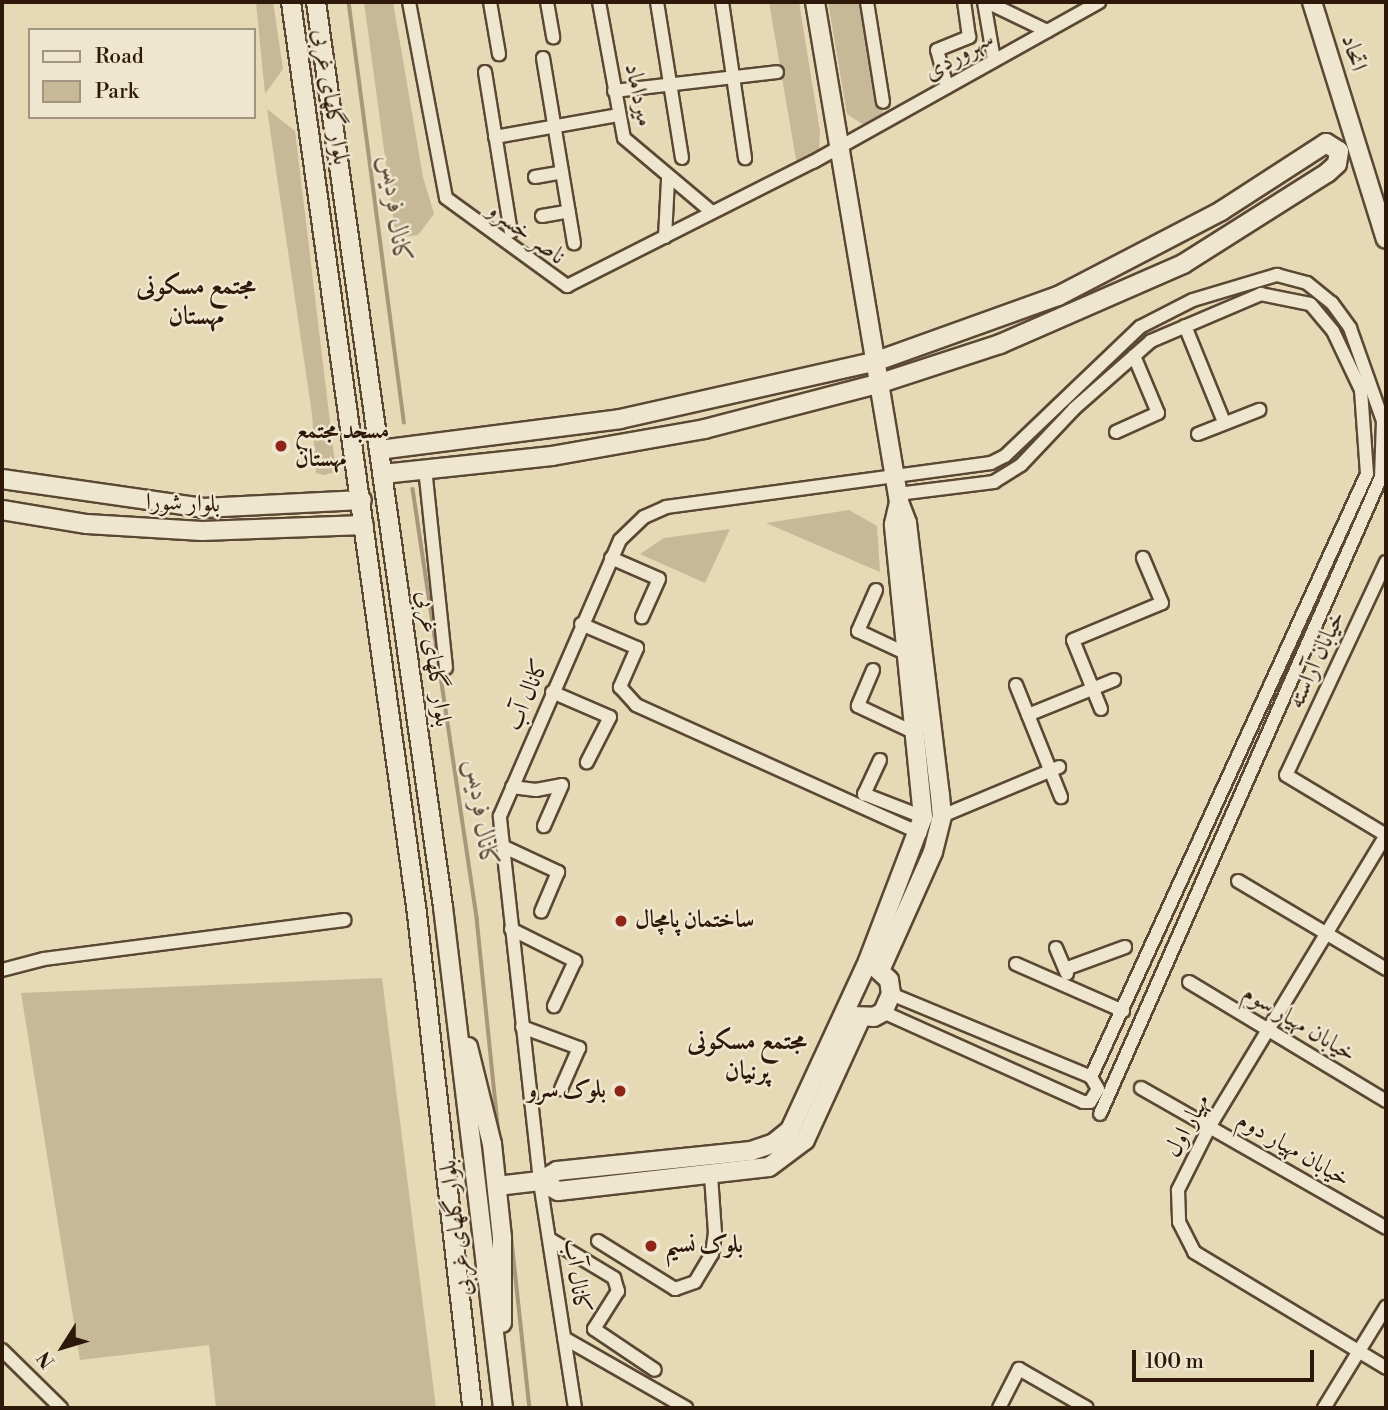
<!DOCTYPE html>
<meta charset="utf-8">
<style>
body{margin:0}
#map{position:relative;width:1388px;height:1410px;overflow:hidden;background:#e6d9b5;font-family:"Libre Bodoni",Amiri,serif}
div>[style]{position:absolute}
.green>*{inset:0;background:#c7b898}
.stream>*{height:3.5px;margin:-1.75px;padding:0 1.75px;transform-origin:1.75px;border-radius:1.75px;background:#a7977b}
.roads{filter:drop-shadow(2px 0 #5b4834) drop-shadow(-2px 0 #5b4834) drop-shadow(0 2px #5b4834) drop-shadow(0 -2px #5b4834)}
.street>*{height:12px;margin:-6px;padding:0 6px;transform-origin:6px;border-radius:6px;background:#efe6cf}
.secondary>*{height:18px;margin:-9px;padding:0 9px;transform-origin:9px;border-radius:9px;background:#efe6cf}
.dots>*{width:19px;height:19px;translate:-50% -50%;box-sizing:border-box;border:4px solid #efe6cf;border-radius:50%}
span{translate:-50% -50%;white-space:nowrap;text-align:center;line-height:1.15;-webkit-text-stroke:5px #efe6cf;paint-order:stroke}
.street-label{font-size:24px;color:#2d1809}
.poi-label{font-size:24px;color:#2d1809;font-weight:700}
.left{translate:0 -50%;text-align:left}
.right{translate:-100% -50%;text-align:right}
.water-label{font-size:26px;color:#5e4b37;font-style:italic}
.neighbourhood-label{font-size:26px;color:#2d1809;font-weight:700}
.frame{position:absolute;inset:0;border:4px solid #2d1809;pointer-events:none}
.legend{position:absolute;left:28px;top:28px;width:228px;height:91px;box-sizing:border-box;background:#efe6cf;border:2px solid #a19480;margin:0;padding:9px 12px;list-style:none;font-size:21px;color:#2d1809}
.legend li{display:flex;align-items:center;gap:14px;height:35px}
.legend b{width:35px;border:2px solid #a19480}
.north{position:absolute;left:28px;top:1312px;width:70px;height:70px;-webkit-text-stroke:5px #efe6cf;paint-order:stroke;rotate:233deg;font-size:19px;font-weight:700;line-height:28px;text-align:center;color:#2d1809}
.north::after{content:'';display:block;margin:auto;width:24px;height:32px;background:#2d1809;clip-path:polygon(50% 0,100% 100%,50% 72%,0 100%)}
.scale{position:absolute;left:1132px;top:1350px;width:182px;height:32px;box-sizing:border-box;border:4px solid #2d1809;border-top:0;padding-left:9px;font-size:21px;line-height:24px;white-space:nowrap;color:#2d1809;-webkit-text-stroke:5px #efe6cf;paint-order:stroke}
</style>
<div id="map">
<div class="green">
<i style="clip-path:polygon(256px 2px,273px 2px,283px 69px,265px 94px)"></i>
<i style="clip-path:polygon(364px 2px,393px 2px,423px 177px,434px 214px,418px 235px,396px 238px)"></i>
<i style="clip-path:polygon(769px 2px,799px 2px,820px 132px,819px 152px,797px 165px)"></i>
<i style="clip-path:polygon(828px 2px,863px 2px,883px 114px,872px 122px,862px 124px,847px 114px)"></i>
<i style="clip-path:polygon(267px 109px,295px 131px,336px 472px,324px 475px,316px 473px,312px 414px)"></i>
<i style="clip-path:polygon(849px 510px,877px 526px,880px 572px,766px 523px)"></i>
<i style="clip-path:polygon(730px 529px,705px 583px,640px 554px,664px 538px)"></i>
<i style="clip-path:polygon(382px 978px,436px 1408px,216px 1408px,209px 1345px,80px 1360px,21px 993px)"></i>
</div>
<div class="stream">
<i style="left:349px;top:2px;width:424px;rotate:82.5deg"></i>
<i style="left:413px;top:489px;width:434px;rotate:81.5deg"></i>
<i style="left:477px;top:918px;width:219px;rotate:84.2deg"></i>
<i style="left:510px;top:1222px;width:187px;rotate:83.9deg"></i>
</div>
<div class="roads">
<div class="street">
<i style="left:409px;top:2px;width:199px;rotate:79.3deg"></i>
<i style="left:446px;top:198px;width:150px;rotate:36deg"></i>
<i style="left:567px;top:286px;width:275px;rotate:-26.8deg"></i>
<i style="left:813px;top:162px;width:328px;rotate:-29.2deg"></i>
<i style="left:490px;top:2px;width:53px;rotate:80.2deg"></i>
<i style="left:547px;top:2px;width:36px;rotate:80deg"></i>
<i style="left:599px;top:2px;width:138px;rotate:79.6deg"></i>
<i style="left:624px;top:138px;width:115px;rotate:40.1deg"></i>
<i style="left:657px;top:2px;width:158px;rotate:80.9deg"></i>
<i style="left:722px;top:2px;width:158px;rotate:81.6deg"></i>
<i style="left:867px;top:2px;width:101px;rotate:80.9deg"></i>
<i style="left:984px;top:2px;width:59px;rotate:80.2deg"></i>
<i style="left:987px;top:2px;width:67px;rotate:25.8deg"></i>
<i style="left:543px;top:58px;width:188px;rotate:80.5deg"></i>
<i style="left:485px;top:72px;width:162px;rotate:80.8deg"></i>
<i style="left:947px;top:87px;width:38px;rotate:-105deg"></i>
<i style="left:937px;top:50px;width:35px;rotate:-22deg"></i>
<i style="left:969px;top:37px;width:35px;rotate:-98deg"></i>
<i style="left:614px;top:91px;width:164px;rotate:-6.6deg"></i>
<i style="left:495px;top:137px;width:126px;rotate:-10.1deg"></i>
<i style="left:535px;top:177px;width:27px;rotate:-10deg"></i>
<i style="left:542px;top:216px;width:27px;rotate:-10deg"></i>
<i style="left:665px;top:237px;width:58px;rotate:-87deg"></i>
<i style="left:1185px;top:326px;width:104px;rotate:67.9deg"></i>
<i style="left:1116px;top:432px;width:46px;rotate:-24.3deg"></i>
<i style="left:1158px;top:413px;width:62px;rotate:-112.8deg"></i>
<i style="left:1198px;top:434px;width:66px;rotate:-21.5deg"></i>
<i style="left:425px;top:468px;width:201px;rotate:84deg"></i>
<i style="left:611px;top:558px;width:52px;rotate:23.6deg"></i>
<i style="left:659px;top:579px;width:42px;rotate:114.1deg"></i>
<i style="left:1386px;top:562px;width:235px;rotate:115.1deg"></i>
<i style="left:1286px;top:775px;width:117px;rotate:31deg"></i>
<i style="left:876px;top:590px;width:45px;rotate:113.7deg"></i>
<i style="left:858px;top:631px;width:54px;rotate:25.1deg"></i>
<i style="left:581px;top:624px;width:61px;rotate:23.2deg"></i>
<i style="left:637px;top:648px;width:43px;rotate:113.6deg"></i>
<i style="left:620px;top:687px;width:24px;rotate:48deg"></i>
<i style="left:636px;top:705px;width:312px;rotate:24.3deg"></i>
<i style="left:873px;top:670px;width:39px;rotate:113deg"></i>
<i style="left:858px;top:706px;width:63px;rotate:25.3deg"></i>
<i style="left:1016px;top:685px;width:121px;rotate:68.1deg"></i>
<i style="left:552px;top:692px;width:63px;rotate:23.3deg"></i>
<i style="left:610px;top:717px;width:51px;rotate:117.1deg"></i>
<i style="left:1101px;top:709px;width:74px;rotate:-112.1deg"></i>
<i style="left:1073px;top:640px;width:96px;rotate:-22.6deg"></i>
<i style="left:1162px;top:603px;width:49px;rotate:-112.9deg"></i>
<i style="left:1028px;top:715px;width:93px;rotate:-22.1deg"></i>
<i style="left:880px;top:760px;width:38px;rotate:115deg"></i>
<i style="left:864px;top:794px;width:63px;rotate:21.3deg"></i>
<i style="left:512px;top:787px;width:24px;rotate:7deg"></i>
<i style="left:536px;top:790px;width:26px;rotate:-11deg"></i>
<i style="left:562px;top:785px;width:45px;rotate:113.7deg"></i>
<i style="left:942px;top:816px;width:127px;rotate:-22.7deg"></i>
<i style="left:1386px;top:835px;width:340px;rotate:121.2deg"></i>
<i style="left:1210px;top:1126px;width:72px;rotate:116.6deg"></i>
<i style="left:1178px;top:1190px;width:32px;rotate:88deg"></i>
<i style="left:1179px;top:1222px;width:34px;rotate:63deg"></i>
<i style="left:1194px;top:1252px;width:224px;rotate:31.1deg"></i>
<i style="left:502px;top:846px;width:62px;rotate:24.9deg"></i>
<i style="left:558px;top:872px;width:43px;rotate:113deg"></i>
<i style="left:1238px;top:881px;width:172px;rotate:30.7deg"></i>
<i style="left:511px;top:929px;width:72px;rotate:26.6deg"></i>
<i style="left:575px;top:961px;width:50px;rotate:115deg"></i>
<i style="left:1056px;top:948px;width:28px;rotate:67deg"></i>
<i style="left:1016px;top:964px;width:117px;rotate:23.7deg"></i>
<i style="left:1065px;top:969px;width:64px;rotate:-20.1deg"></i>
<i style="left:2px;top:970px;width:43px;rotate:-14.7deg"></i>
<i style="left:44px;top:959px;width:303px;rotate:-7.4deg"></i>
<i style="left:1189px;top:982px;width:230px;rotate:31.1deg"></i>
<i style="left:891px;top:994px;width:217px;rotate:22.5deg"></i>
<i style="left:1091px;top:1077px;width:663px;rotate:-65.41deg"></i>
<i style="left:1367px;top:474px;width:84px;rotate:-94.1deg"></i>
<i style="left:1361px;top:390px;width:65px;rotate:-115.4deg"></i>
<i style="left:1333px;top:331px;width:35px;rotate:-130deg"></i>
<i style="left:1310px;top:304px;width:50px;rotate:-168.5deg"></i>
<i style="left:1261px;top:294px;width:120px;rotate:156.9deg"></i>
<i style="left:1151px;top:341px;width:103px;rotate:138.6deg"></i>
<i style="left:1074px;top:409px;width:77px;rotate:133.4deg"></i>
<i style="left:1021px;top:465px;width:32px;rotate:148deg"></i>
<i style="left:994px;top:482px;width:97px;rotate:172.9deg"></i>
<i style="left:883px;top:1012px;width:219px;rotate:24.2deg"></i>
<i style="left:1083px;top:1102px;width:7px"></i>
<i style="left:1090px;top:1102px;width:15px;rotate:-58deg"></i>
<i style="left:1098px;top:1089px;width:14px;rotate:-120deg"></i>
<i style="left:522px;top:1027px;width:61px;rotate:20.2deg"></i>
<i style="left:579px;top:1048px;width:45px;rotate:113.7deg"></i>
<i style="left:1141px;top:1088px;width:282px;rotate:29.7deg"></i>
<i style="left:551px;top:1240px;width:74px;rotate:31.1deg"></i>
<i style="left:614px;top:1278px;width:14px;rotate:73deg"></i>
<i style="left:618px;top:1291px;width:45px;rotate:122.3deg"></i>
<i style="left:594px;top:1329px;width:73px;rotate:33.9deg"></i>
<i style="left:598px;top:1241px;width:91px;rotate:31.9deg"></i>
<i style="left:675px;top:1289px;width:21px;rotate:-19deg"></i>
<i style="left:695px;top:1282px;width:33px;rotate:-59deg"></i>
<i style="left:712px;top:1254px;width:21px;rotate:-82deg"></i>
<i style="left:715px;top:1233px;width:57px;rotate:-94deg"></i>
<i style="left:564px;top:1338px;width:141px;rotate:29.8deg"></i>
<i style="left:2px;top:1350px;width:83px;rotate:44.5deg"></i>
<i style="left:575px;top:1408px;width:230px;rotate:-98.8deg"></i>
<i style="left:540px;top:1181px;width:367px;rotate:-96.3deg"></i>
<i style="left:500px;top:816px;width:301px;rotate:-66.5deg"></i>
<i style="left:620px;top:540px;width:33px;rotate:-44deg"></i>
<i style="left:644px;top:517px;width:24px;rotate:-24deg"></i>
<i style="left:666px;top:507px;width:328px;rotate:-7.7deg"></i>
<i style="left:991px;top:463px;width:16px;rotate:-27deg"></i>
<i style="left:1005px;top:456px;width:187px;rotate:-43.7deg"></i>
<i style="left:1140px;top:327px;width:59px;rotate:-27deg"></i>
<i style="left:1193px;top:300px;width:88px;rotate:-16.6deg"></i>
<i style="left:1277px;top:275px;width:31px;rotate:15deg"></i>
<i style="left:1307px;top:283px;width:32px;rotate:39deg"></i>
<i style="left:1332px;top:303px;width:31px;rotate:54deg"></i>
<i style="left:1350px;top:328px;width:99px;rotate:70.5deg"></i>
<i style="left:1383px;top:421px;width:56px;rotate:92deg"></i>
<i style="left:1381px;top:477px;width:696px;rotate:113.8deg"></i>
<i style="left:999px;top:1408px;width:44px;rotate:-62.9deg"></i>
<i style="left:1019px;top:1369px;width:78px;rotate:29.8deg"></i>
<i style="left:1324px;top:1408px;width:119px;rotate:-58.5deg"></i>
</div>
<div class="secondary">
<i style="left:291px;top:2px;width:921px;rotate:82.13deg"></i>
<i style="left:417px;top:914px;width:497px;rotate:83.6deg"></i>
<i style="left:316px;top:2px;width:914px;rotate:82.01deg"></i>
<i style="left:443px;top:907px;width:505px;rotate:83.17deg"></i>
<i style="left:815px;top:2px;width:507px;rotate:80.46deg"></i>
<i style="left:899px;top:502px;width:22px;rotate:69deg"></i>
<i style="left:907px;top:523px;width:274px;rotate:83.1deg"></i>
<i style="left:940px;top:795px;width:21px;rotate:85deg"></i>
<i style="left:942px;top:816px;width:37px;rotate:104deg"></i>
<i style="left:933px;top:852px;width:127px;rotate:114.1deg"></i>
<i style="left:1312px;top:2px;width:248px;rotate:72.7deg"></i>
<i style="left:379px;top:450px;width:243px;rotate:-7.3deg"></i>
<i style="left:620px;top:419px;width:263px;rotate:-12.7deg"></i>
<i style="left:877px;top:361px;width:192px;rotate:-19.8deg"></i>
<i style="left:1058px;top:296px;width:184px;rotate:-27.5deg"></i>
<i style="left:1221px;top:211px;width:125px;rotate:-32.9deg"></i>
<i style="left:1326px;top:143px;width:15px;rotate:32deg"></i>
<i style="left:1339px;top:151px;width:13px;rotate:99deg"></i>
<i style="left:1337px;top:164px;width:13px;rotate:138deg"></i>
<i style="left:1327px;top:173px;width:170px;rotate:147.7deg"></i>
<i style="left:1183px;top:264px;width:200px;rotate:156.4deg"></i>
<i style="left:1000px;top:344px;width:125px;rotate:161.9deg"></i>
<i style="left:881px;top:383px;width:182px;rotate:165.4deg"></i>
<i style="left:705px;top:429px;width:155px;rotate:170deg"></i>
<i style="left:552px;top:456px;width:170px;rotate:173.9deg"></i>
<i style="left:2px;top:479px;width:203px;rotate:8.2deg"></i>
<i style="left:203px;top:508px;width:159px;rotate:-2.9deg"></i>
<i style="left:2px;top:510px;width:86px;rotate:9.4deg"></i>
<i style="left:87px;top:524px;width:115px;rotate:3.5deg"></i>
<i style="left:202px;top:531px;width:162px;rotate:-2.1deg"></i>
<i style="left:850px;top:1016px;width:24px;rotate:2deg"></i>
<i style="left:874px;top:1017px;width:10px;rotate:-29deg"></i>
<i style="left:883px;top:1012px;width:20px;rotate:-66deg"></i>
<i style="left:891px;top:994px;width:14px;rotate:-98deg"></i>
<i style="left:889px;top:980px;width:25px;rotate:-137deg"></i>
<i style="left:468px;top:1047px;width:100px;rotate:76.1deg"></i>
<i style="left:492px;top:1144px;width:95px;rotate:83.9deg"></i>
<i style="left:502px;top:1238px;width:85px;rotate:90deg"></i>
<i style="left:540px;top:1181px;width:21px;rotate:29deg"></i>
<i style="left:558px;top:1191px;width:212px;rotate:-6.5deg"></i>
<i style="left:769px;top:1167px;width:45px;rotate:-36.9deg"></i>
<i style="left:805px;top:1140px;width:132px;rotate:-65.4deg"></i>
<i style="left:497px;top:1186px;width:43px;rotate:-6.6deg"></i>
<i style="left:540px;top:1181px;width:20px;rotate:-30deg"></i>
<i style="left:557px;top:1171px;width:195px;rotate:-5.9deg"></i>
<i style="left:751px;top:1151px;width:24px;rotate:-19deg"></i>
<i style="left:774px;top:1143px;width:21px;rotate:-39deg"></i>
<i style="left:790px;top:1130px;width:186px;rotate:-65.2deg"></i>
<i style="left:868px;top:961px;width:154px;rotate:-69.1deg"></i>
<i style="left:923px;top:817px;width:294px;rotate:-95.7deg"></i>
<i style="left:894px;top:524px;width:23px;rotate:-77deg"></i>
</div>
</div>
<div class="dots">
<i style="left:281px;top:446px;background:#8f2418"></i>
<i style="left:621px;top:921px;background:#8f2418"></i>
<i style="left:620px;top:1091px;background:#8f2418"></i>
<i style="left:651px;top:1246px;background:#8f2418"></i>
</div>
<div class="street-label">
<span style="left:1353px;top:53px;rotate:73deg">اتحاد</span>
<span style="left:959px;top:56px;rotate:-30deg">سهروردی</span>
<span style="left:638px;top:95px;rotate:78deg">میرداماد</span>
<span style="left:330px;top:97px;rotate:81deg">بلوار گلهای غربی</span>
<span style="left:526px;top:234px;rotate:36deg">ناصر خسرو</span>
<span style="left:183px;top:504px;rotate:2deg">بلوار شورا</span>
<span style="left:433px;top:659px;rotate:82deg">بلوار گلهای غربی</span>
<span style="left:1317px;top:660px;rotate:-65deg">خیابان آراسته</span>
<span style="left:528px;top:695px;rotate:-67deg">کانال آب</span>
<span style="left:1299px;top:1024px;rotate:31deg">خیابان مهیار سوم</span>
<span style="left:1188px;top:1126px;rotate:-61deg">مهیار اول</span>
<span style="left:1293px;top:1150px;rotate:30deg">خیابان مهیار دوم</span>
<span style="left:457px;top:1228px;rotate:-97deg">بلوار گلهای غربی</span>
<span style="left:576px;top:1276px;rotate:82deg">کانال آب</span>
</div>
<div class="poi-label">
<span class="left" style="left:295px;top:446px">مسجد مجتمع<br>مهستان</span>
<span class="left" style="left:635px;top:921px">ساختمان پامچال</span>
<span class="right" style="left:606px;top:1091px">بلوک سرو</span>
<span class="left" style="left:665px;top:1246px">بلوک نسیم</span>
</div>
<div class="water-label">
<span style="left:395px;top:210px;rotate:83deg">کانال فردیس</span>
<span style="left:481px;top:814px;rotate:82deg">کانال فردیس</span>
</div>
<div class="neighbourhood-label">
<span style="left:196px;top:302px">مجتمع مسکونی<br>مهستان</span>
<span style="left:747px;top:1057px">مجتمع مسکونی<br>پرنیان</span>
</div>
<div class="frame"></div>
<ul class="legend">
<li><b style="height:9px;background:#efe6cf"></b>Road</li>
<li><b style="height:19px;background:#c7b898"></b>Park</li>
</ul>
<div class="north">N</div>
<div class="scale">100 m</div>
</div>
